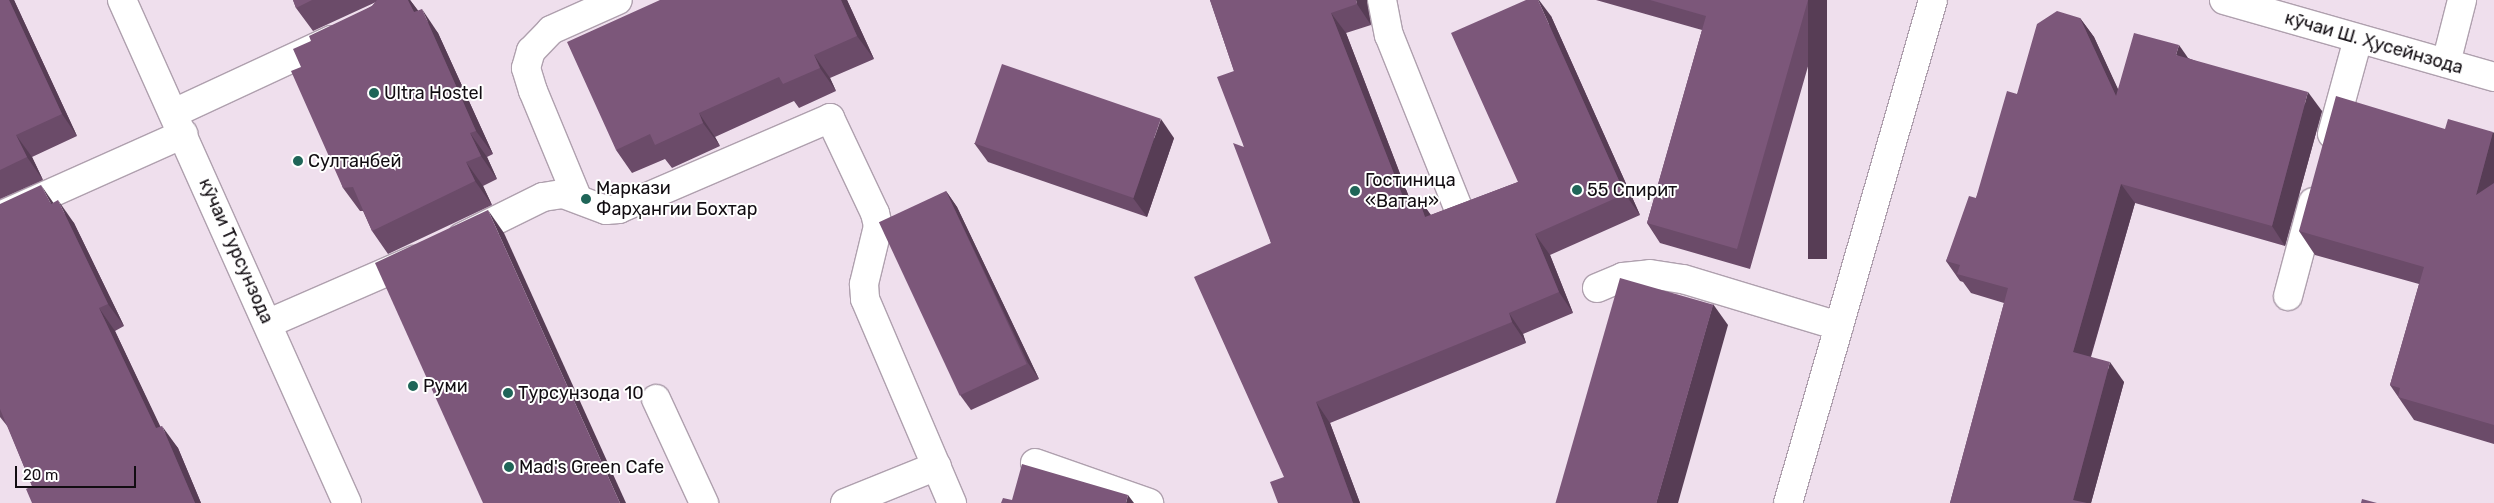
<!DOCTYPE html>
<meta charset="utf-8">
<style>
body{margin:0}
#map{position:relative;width:2494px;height:503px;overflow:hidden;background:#efdfed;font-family:Rubik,sans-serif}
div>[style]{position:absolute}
.roads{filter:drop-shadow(1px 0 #afa0ae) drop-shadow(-1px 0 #afa0ae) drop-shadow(0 1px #afa0ae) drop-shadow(0 -1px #afa0ae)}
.minor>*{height:28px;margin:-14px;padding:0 14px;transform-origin:14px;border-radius:14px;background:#fff}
.wall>*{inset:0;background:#6b4b69}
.shaded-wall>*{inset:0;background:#573d55;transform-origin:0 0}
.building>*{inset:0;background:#7c577a;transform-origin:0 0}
.dots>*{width:14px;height:14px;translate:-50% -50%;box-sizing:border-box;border:2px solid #fff;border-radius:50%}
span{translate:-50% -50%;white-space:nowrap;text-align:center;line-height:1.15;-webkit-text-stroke:4px #fff;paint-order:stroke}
.street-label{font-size:18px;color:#120d12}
.poi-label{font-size:18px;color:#120d12}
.left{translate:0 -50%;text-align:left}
.scale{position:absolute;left:15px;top:466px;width:121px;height:22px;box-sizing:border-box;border:2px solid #120d12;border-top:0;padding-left:6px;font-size:15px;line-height:18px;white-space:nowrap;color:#120d12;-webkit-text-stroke:4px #fff;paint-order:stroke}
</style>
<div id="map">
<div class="roads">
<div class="minor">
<i style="left:122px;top:0;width:551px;rotate:65.9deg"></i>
<i style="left:1382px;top:0;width:36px;rotate:79deg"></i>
<i style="left:1389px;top:35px;width:183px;rotate:68.2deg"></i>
<i style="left:2224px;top:0;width:281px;rotate:15.9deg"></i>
<i style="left:2446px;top:63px;width:65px;rotate:-75.7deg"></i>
<i style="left:174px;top:113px;width:173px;rotate:-24.9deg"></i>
<i style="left:2332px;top:134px;width:98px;rotate:-74.7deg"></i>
<i style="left:577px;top:197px;width:115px;rotate:-112.5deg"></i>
<i style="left:533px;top:91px;width:24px;rotate:-107deg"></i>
<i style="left:526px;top:68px;width:18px;rotate:-74deg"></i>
<i style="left:531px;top:51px;width:29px;rotate:-46deg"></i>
<i style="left:551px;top:30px;width:73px;rotate:-24.1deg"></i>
<i style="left:0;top:216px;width:201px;rotate:-24.1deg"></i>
<i style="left:462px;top:237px;width:90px;rotate:-26.3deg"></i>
<i style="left:543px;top:197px;width:20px;rotate:-9deg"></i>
<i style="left:563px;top:194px;width:46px;rotate:20.4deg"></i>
<i style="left:606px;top:210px;width:13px;rotate:-4deg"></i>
<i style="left:619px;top:209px;width:230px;rotate:-23.3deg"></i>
<i style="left:830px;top:118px;width:105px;rotate:64.7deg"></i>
<i style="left:875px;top:213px;width:13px;rotate:77deg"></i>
<i style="left:878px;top:226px;width:60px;rotate:103.6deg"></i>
<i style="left:864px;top:284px;width:15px;rotate:86deg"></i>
<i style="left:865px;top:299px;width:222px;rotate:66.9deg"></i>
<i style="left:1597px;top:288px;width:28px;rotate:-23deg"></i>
<i style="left:1623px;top:277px;width:27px;rotate:-6deg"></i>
<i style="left:1650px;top:274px;width:33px;rotate:9deg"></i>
<i style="left:1683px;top:279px;width:163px;rotate:16.8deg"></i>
<i style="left:2288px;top:296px;width:97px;rotate:-75.1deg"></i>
<i style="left:269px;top:323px;width:158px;rotate:-23.5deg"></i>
<i style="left:656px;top:399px;width:115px;rotate:65.2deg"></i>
<i style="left:1035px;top:463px;width:121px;rotate:19.3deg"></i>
<i style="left:845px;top:503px;width:99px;rotate:-21.9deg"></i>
<i style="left:1788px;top:503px;width:523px;rotate:-73.92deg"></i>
</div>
</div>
<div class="wall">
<i style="clip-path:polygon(0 0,14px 0,77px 136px,32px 157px,43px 180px,0 199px)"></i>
<i style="clip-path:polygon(293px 0,410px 0,418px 11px,438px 33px,493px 154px,487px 157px,497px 179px,483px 186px,492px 205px,388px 254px,372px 231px,363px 211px,360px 211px,343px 188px,301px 67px,311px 41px,372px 6px,376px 2px,313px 31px,296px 8px)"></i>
<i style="clip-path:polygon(660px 0,847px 0,874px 59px,830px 78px,836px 91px,799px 108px,794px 101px,715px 137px,720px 146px,672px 168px,665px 159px,632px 173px,616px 150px)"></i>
<i style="clip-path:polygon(1210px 0,1367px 3px,1371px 25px,1346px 33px,1410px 200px,1418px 197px,1431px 215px,1518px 182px,1551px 16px,1640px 215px,1550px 255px,1573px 313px,1523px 334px,1526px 343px,1330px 423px,1360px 503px,1278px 503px,1284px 477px,1271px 243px,1244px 147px,1234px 71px)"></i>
<i style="clip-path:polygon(1596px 0,1827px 0,1750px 269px,1660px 243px,1647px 223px,1702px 30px)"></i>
<i style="clip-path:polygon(2080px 18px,2094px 37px,2118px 90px,2188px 58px,2322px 111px,2285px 246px,2135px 203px,2091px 357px,2124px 382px,2091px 503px,1950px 503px,2004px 303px,1971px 293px,1963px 282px,1960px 281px,1946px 261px,1976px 198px,2017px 94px)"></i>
<i style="clip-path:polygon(2445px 129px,2494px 133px,2494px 444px,2414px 420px,2390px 385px,2419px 284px,2315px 255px,2299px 231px)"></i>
<i style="clip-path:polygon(1174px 138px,1147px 217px,988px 162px,974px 143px)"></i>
<i style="clip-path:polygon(946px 191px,957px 207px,1039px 379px,971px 410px,960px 395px)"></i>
<i style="clip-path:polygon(54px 203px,74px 223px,124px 326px,115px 331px,160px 427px,178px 448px,201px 503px,32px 503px,32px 486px,8px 427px,0 417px,0 204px)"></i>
</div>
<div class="shaded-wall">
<i style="clip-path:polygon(9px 0,14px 0,77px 136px,62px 114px)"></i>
<i style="clip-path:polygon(407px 0,410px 0,420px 13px,414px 12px)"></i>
<i style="clip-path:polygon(841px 0,847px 0,874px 59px,857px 36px)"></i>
<i style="clip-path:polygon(1356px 0,1367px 0,1367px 3px,1371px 25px,1357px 4px)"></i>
<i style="clip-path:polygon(1538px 0,1539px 0,1551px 16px,1640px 215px,1625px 194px)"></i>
<i style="left:1808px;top:0;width:19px;height:259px"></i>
<i style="clip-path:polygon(422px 9px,438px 33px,493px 154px,476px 131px)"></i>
<i style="clip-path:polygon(1331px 13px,1346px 33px,1419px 223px,1405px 202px)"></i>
<i style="clip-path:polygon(2080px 18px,2094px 37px,2130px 115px,2116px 96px)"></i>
<i style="clip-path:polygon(2179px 45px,2193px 65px,2176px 55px)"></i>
<i style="clip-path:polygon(814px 55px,830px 78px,836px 91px,820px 68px)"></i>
<i style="clip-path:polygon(2308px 92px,2322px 111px,2285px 246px,2272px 226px)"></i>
<i style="clip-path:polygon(699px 113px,715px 137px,720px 146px,703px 123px)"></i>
<i style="clip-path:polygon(1161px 119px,1174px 138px,1147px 217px,1133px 198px)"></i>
<i style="clip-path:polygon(2493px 132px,2494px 133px,2494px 212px,2476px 195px)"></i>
<i style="clip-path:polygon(470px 133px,487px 157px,497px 179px,481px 156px)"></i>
<i style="clip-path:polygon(16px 135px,32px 157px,43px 180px,27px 157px)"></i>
<i style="clip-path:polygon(466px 162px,483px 186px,492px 205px,475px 181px)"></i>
<i style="clip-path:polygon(2121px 184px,2135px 203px,2086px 372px,2073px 352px)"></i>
<i style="clip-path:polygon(41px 185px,57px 208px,51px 204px)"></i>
<i style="clip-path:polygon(946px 191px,957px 207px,1039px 379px,1028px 363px)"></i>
<i style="clip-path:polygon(1418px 197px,1432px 217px,1425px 217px)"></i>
<i style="clip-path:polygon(58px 200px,74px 223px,124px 326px,108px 304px)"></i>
<i style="clip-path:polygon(488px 210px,504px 233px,626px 503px,620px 503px)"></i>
<i style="clip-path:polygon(1535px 234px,1550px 255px,1573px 313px,1559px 292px)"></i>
<i style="clip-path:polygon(1713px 304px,1728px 325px,1678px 503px,1656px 503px)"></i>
<i style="clip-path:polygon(99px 308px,115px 331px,172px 451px,156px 428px)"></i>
<i style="clip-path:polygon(1509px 313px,1523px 334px,1526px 343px,1512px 322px)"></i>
<i style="clip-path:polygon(2110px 362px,2124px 382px,2091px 503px,2075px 503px,2073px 500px)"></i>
<i style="clip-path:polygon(1316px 402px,1330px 423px,1360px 503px,1353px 503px)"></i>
<i style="clip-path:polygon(162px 426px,178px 448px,201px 503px,195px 503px)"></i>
<i style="clip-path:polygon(1128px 495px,1134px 503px,1126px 503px)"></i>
</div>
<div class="building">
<i style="clip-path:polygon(0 0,9px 0,62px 114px,16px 135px,27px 157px,0 170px)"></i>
<i style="clip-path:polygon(293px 0,312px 0,296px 8px)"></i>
<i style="clip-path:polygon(377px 0,408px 0,414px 12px,422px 9px,476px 131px,470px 133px,481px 156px,466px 162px,475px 181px,372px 231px,353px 187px,343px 188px,291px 71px,301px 67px,293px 49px,311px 41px,309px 36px,372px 6px)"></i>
<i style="clip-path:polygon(660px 0,841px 0,857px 36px,814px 55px,820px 68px,783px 84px,779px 77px,699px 113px,703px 123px,655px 145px,650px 134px,616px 150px,567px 42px)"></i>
<i style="clip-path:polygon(1210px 0,1356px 0,1357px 4px,1331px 13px,1405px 202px,1418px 197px,1425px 217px,1518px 182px,1451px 33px,1526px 0,1538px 0,1625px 194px,1535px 234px,1559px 292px,1509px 313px,1512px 322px,1316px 402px,1353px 503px,1278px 503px,1270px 482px,1284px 477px,1194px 277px,1271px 243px,1233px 143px,1244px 147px,1217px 77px,1234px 71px)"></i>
<i style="clip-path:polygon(1650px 0,1808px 0,1737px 249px,1647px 223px,1706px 16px)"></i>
<i style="clip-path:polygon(2057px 11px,2080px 18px,2116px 96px,2134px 33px,2179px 45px,2176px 55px,2308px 92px,2272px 226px,2121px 184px,2073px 352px,2110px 362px,2073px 500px,2087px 503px,1950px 503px,2008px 288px,1957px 274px,1960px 265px,1946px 261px,1969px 196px,1976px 198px,2007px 91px,2017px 94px,2037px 24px)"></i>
<i style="left:1002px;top:64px;width:168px;height:84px;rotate:19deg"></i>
<i style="clip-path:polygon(2336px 96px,2445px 129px,2448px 119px,2493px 132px,2476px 195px,2494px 183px,2494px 425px,2398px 397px,2400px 388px,2390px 385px,2424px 267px,2299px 231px)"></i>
<i style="clip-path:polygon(41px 185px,51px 204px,58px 200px,108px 304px,99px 308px,156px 428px,162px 426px,195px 503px,32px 503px,26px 489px,32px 486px,0 409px,0 204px)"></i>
<i style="left:946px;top:191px;width:191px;height:74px;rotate:65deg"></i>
<i style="clip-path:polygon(488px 210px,620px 503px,483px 503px,375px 263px)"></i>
<i style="left:1620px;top:278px;width:97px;height:234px;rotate:16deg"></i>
<i style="clip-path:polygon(1022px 464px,1128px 495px,1126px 503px,1001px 503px,1003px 498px,1012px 500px)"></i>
<i style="clip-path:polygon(2362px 499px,2377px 503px,2361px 503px)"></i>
</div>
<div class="dots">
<i style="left:374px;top:93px;background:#1f6558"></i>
<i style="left:298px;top:161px;background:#1f6558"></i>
<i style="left:1577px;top:190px;background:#1f6558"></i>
<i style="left:1355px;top:191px;background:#1f6558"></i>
<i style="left:586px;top:199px;background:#1f6558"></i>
<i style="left:413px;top:386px;background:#1f6558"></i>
<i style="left:508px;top:393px;background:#1f6558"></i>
<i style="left:509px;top:467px;background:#1f6558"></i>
</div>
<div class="street-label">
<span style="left:2374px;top:43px;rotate:16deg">кӯчаи Ш. Ҳусейнзода</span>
<span style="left:236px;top:251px;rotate:66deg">кӯчаи Турсунзода</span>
</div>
<div class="poi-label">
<span class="left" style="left:384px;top:93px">Ultra Hostel</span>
<span class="left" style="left:308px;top:161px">Султанбей</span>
<span class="left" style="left:1365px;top:191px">Гостиница<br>«Ватан»</span>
<span class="left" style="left:596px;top:199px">Маркази<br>Фарҳангии Бохтар</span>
<span class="left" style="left:1587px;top:190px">55 Спирит</span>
<span class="left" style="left:423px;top:386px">Руми</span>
<span class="left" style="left:518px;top:393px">Турсунзода 10</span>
<span class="left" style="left:519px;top:467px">Mad's Green Cafe</span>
</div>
<div class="scale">20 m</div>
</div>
